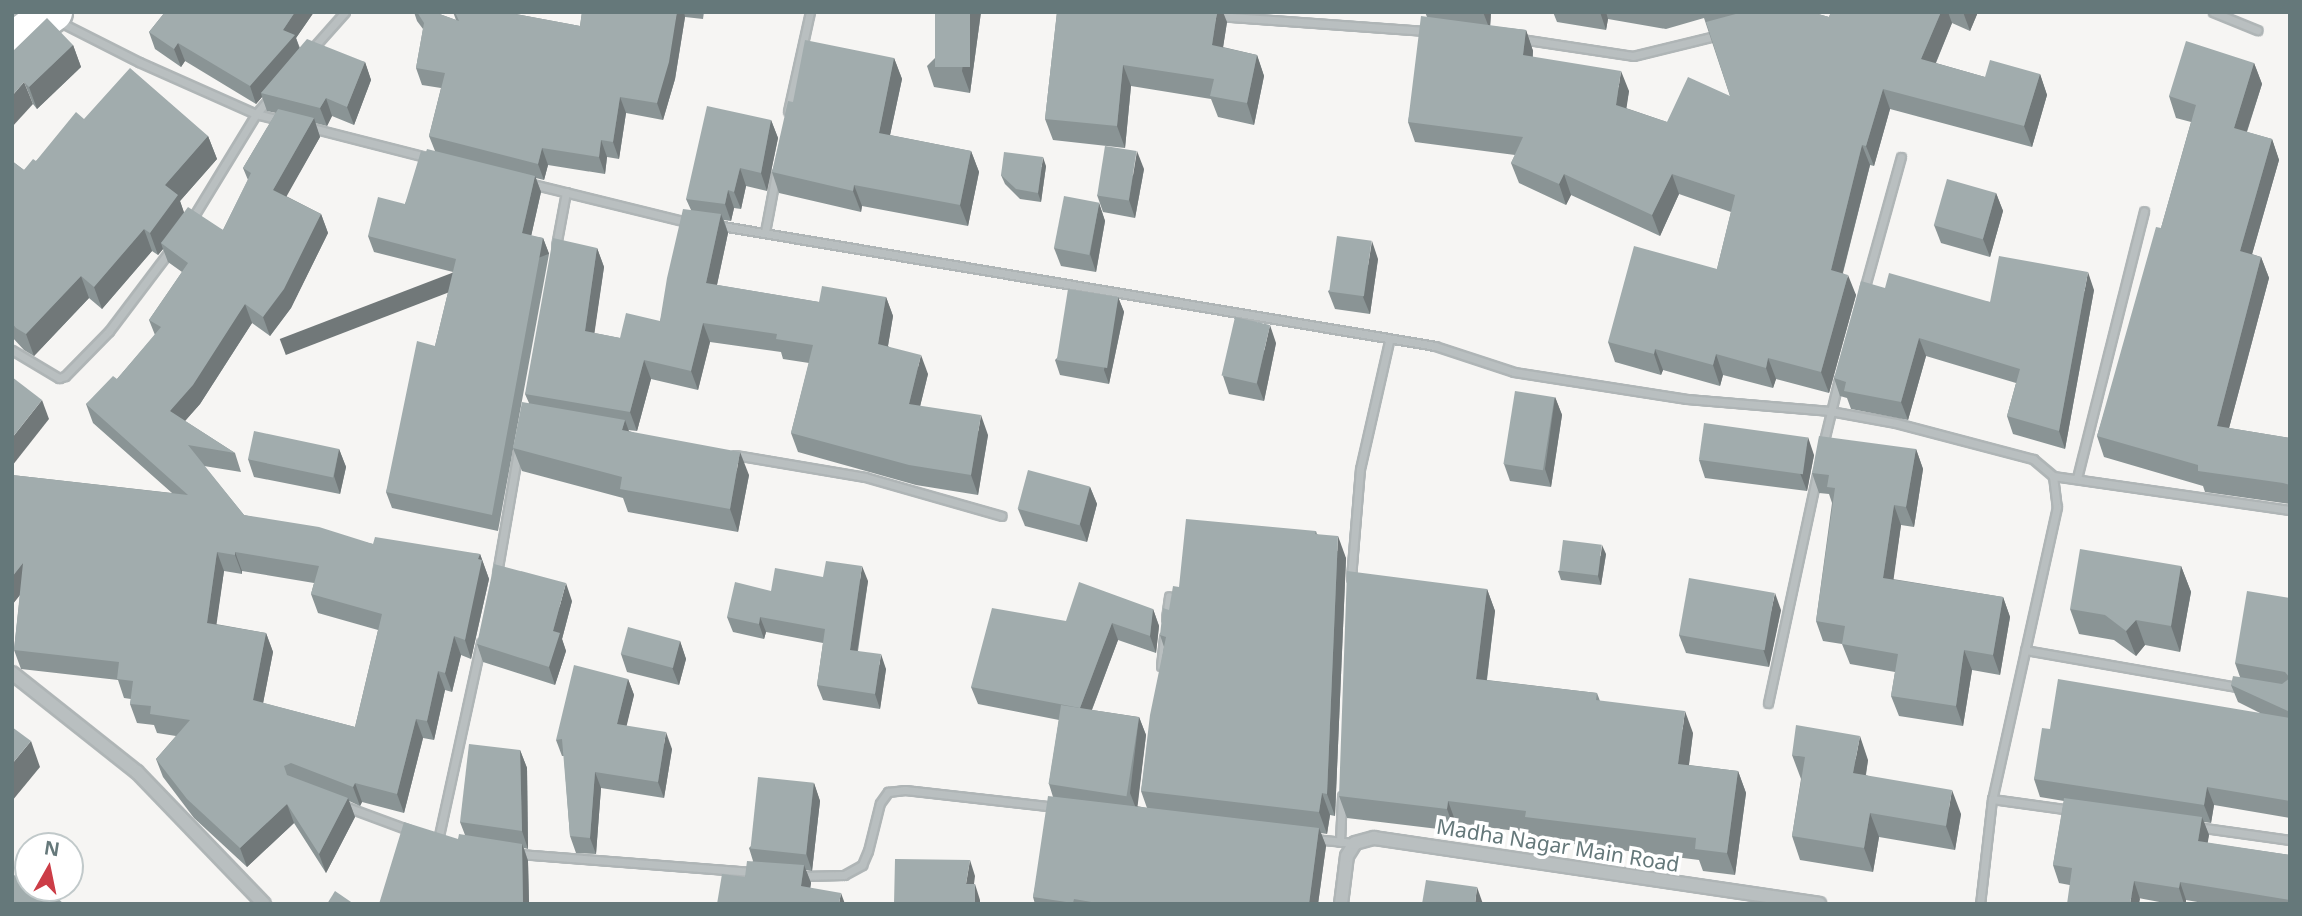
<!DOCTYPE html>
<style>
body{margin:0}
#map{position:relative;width:2302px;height:916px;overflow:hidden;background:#f6f5f3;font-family:"Noto Sans",sans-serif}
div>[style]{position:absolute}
.roads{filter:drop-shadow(2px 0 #afb5b6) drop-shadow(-2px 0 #afb5b6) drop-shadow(0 2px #afb5b6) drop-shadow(0 -2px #afb5b6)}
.minor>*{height:7px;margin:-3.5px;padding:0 3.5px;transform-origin:3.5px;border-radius:3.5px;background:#b9bfc0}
.tertiary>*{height:12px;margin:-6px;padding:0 6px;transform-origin:6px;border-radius:6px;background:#b9bfc0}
.primary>*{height:38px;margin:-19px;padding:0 19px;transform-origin:19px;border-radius:19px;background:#fff}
.wall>*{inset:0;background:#8a9495}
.shaded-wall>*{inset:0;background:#717879;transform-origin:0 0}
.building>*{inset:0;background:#a1acad;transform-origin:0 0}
span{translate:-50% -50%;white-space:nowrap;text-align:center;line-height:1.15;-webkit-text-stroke:7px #fff;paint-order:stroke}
.street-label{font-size:21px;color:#65787a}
.frame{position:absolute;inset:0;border:14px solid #65787a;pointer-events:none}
.north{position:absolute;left:14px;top:832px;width:70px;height:70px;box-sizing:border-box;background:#fff;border:2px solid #c1c9ca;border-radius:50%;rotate:9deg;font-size:19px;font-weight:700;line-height:28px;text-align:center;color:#65787a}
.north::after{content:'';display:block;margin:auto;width:24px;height:32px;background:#cc3d47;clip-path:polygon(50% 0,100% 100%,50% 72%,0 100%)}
</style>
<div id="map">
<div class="roads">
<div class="minor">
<i style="left:2213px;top:12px;width:48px;rotate:22.2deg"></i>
<i style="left:1217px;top:16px;width:209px;rotate:4.1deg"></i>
<i style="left:58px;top:21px;width:91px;rotate:26.8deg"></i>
<i style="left:139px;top:62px;width:128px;rotate:24deg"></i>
<i style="left:256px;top:114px;width:25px;rotate:14deg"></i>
<i style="left:1521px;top:39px;width:113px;rotate:8.6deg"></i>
<i style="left:1633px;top:56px;width:89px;rotate:-13.7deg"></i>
<i style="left:313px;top:48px;width:48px;rotate:-48.4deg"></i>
<i style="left:788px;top:111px;width:101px;rotate:-77.5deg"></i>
<i style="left:308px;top:127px;width:122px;rotate:14.3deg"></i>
<i style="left:532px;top:184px;width:160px;rotate:13.8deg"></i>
<i style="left:192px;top:219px;width:123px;rotate:-58.6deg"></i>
<i style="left:256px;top:114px;width:23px;rotate:-49deg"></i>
<i style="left:716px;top:225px;width:729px;rotate:9.55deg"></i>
<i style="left:1435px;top:346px;width:83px;rotate:18.2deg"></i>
<i style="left:1514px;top:372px;width:175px;rotate:8.9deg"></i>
<i style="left:1687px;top:399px;width:144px;rotate:4.8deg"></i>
<i style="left:1830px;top:411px;width:67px;rotate:10.3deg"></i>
<i style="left:1896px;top:423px;width:142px;rotate:14.7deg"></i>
<i style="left:2033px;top:459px;width:26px;rotate:40deg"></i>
<i style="left:2053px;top:476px;width:31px;rotate:83deg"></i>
<i style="left:2057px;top:507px;width:299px;rotate:102.5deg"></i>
<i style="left:1992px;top:799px;width:106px;rotate:96.5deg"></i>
<i style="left:765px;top:232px;width:59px;rotate:-79.3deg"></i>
<i style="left:556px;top:246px;width:55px;rotate:-79.5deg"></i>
<i style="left:1864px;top:290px;width:138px;rotate:-74.5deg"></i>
<i style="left:12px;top:350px;width:55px;rotate:30.8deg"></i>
<i style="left:59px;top:378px;width:6px;rotate:-18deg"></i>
<i style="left:65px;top:376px;width:63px;rotate:-45.6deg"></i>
<i style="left:109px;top:331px;width:103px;rotate:-52.9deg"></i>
<i style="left:1823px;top:445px;width:68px;rotate:-76.4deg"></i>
<i style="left:735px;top:455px;width:132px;rotate:9.6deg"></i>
<i style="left:865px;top:477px;width:142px;rotate:15.9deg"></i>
<i style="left:2053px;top:476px;width:239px;rotate:8.2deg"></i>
<i style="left:2077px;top:478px;width:275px;rotate:-75.9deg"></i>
<i style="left:497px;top:573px;width:124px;rotate:-80.2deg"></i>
<i style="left:1351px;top:578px;width:109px;rotate:-85.3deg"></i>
<i style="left:1360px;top:469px;width:131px;rotate:-77.2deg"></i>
<i style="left:1166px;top:618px;width:22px;rotate:-82deg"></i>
<i style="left:2025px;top:650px;width:216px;rotate:9.9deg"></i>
<i style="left:1161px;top:666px;width:29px;rotate:-84deg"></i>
<i style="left:1768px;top:703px;width:234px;rotate:-77.9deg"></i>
<i style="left:1992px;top:799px;width:80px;rotate:7.9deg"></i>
<i style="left:344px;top:806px;width:69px;rotate:20.3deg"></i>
<i style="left:2197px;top:827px;width:94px;rotate:8deg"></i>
<i style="left:1314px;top:839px;width:40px;rotate:5.7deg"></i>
<i style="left:438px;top:840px;width:202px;rotate:-77.7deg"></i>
<i style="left:1340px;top:842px;width:46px;rotate:-87.5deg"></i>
<i style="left:519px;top:854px;width:237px;rotate:4.4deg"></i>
<i style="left:802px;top:876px;width:42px;rotate:-1.4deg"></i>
<i style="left:844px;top:875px;width:21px;rotate:-29deg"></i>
<i style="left:862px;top:865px;width:15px;rotate:-67deg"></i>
<i style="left:868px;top:851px;width:49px;rotate:-76deg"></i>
<i style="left:880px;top:803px;width:14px;rotate:-54deg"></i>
<i style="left:888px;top:792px;width:17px;rotate:-7deg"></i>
<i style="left:905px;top:790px;width:152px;rotate:6.4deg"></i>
</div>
<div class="tertiary">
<i style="left:12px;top:673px;width:159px;rotate:38.4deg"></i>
<i style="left:137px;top:772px;width:183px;rotate:46.1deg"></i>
<i style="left:1341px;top:904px;width:48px;rotate:-82.9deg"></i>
<i style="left:1347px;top:856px;width:15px;rotate:-58deg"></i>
<i style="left:1355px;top:843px;width:20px;rotate:-15deg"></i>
<i style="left:1374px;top:838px;width:450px;rotate:8.4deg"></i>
</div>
<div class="primary">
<i style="left:12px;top:42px;width:51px;rotate:-36.2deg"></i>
</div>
</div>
<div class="wall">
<i style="clip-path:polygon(evenodd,165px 12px,314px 12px,296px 38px,300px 48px,365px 62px,371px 80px,354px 125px,332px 116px,327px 126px,315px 123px,320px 137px,286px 196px,321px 214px,328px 233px,291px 308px,270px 336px,252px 323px,200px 404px,185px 421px,235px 453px,241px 472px,204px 466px,244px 515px,373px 544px,480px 554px,489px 579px,471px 659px,461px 655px,452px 692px,445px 690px,434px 740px,423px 738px,404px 813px,362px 802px,360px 806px,349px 801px,355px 817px,326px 873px,294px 823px,247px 867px,194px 818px,163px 777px,156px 759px,176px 736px,157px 733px,154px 725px,137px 723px,130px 704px,131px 699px,124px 698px,118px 680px,21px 669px,14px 650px,20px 595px,12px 605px,12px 475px,172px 493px,93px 423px,86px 404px,117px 379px,155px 335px,149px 320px,182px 272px,168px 262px,163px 249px,158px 255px,152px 251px,102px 309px,89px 298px,34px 356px,24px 350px,12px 337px,12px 161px,24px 170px,36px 161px,84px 119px,208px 136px,217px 159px,180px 201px,184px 213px,223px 230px,248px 180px,243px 168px,276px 113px,267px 111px,262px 97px,256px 104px,185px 61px,181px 67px,155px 49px,149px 32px,165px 12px,224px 571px,242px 574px,242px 571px,314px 583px,311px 594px,318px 613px,378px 630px,355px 727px,263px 703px,273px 652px,266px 633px,216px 624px,224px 571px)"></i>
<i style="clip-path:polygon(414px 12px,434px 12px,456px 20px,453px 12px,505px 12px,580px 26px,582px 12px,704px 12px,703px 19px,685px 17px,675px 79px,663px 120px,626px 113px,619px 159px,607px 157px,605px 174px,548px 165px,544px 180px,536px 178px,541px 192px,531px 236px,543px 238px,549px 254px,498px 531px,392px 508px,386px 492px,435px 346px,453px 272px,374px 252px,368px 236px,405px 204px,426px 152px,435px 151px,429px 136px,441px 88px,422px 85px,416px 68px,423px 29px,417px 21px)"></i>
<i style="clip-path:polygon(981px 12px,970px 93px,934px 87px,927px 66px)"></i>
<i style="clip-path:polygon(1057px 12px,1227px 22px,1223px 47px,1257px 55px,1264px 76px,1254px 125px,1218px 117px,1211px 99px,1131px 86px,1125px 148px,1053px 140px,1045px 119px)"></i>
<i style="clip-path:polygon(1425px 12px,1491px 12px,1490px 26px,1526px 30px,1533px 51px,1533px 57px,1629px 91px,1626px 108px,1667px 122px,1730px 96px,1704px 18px,1666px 29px,1608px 19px,1606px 30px,1557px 22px,1553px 12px,1811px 12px,1829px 17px,1831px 12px,1978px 12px,1970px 31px,1952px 23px,1936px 63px,1985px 77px,2040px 74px,2047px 95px,2032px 147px,1890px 109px,1874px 166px,1870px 165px,1843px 273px,1856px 295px,1829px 393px,1776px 379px,1773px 388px,1723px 375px,1720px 386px,1663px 370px,1661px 375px,1615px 362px,1608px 342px,1717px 269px,1731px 212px,1679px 194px,1660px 236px,1571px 195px,1566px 205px,1519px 183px,1511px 163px,1515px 155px,1415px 142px,1408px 122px,1427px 17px)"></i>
<i style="clip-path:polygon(73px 45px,81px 67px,37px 109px,33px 104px,12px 52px)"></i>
<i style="clip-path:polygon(894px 58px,902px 79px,890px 135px,971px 151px,979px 172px,968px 226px,862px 206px,861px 212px,779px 193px,772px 172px,793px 102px)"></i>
<i style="clip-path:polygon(2254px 63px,2262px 84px,2247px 132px,2272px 139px,2279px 160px,2252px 254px,2261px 257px,2269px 278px,2229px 428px,2290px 438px,2290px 504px,2205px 492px,2203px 486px,2104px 457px,2097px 436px,2161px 228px,2191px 122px,2176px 118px,2169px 96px)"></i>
<i style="clip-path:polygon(771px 120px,778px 138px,767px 191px,746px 186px,741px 209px,734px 208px,731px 221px,724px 220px,728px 233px,717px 285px,819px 302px,886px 297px,893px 316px,888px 346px,928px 374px,920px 406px,988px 435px,978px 495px,916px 485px,798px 452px,791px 433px,809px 363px,783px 359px,781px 352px,710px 342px,698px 390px,651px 379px,637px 431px,628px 430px,629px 431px,749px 475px,738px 532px,628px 512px,623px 498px,522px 471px,513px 448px,529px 403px,525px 394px,597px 248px,604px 267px,594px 333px,620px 338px,660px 321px,691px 210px,686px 199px)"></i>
<i style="clip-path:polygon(1046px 166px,1041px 202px,1020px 199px,1005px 184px,1001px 175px)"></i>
<i style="clip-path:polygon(1144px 169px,1135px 218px,1103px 212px,1097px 195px)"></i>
<i style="clip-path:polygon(1996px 193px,2003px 211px,1990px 257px,1941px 243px,1934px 225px)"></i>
<i style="clip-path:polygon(1099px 203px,1105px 221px,1096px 272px,1061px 266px,1054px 248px)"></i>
<i style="clip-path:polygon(1378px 259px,1370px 314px,1335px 309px,1328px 291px)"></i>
<i style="clip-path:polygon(1885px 288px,1990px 302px,2094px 290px,2065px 449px,2013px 434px,2007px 416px,2016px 383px,1926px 356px,1908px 420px,1851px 409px,1847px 398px,1840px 396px,1834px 378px)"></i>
<i style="clip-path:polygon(1118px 297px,1124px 312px,1109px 384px,1060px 375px,1055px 360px)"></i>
<i style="clip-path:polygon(1276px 343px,1264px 401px,1229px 394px,1223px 376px)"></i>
<i style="clip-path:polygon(1555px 397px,1562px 415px,1551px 487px,1510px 481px,1504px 464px)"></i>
<i style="clip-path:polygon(339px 449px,346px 467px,340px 494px,254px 477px,248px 459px)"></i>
<i style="clip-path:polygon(1916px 449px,1923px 469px,1914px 527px,1901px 525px,1893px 579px,2003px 597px,2010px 617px,2000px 675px,1972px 670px,1963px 726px,1899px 716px,1891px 696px,1895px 672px,1850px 664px,1842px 644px,1823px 641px,1816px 621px,1832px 503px,1829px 494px,1819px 493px,1812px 473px)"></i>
<i style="clip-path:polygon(1814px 455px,1807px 491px,1705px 478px,1699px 460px)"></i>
<i style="clip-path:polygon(1090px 487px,1097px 504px,1087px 542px,1025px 526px,1018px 509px)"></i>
<i style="clip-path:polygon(1316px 531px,1317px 534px,1346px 558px,1335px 816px,1330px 815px,1327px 834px,1321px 833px,1326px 846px,1318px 904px,1035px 904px,1033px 897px,1053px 797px,1049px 784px,1059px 720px,978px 704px,971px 687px,1066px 621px,1153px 609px,1159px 626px,1156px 653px,1118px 640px,1092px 710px,1139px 717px,1146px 735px,1137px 806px,1147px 808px,1141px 791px,1164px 647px,1160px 635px,1179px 587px)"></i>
<i style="clip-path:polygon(1606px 554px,1601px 585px,1561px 580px,1558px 571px)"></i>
<i style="clip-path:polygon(2181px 566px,2191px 592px,2180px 652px,2145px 645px,2136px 656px,2114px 640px,2079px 634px,2070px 609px)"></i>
<i style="clip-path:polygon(823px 577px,868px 581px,858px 651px,886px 669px,880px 709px,823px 700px,817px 685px,823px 643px,766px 632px,764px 639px,733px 632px,727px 617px,771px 591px)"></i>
<i style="clip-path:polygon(1487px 589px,1495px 611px,1487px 680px,1597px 693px,1600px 701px,1693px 733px,1689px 765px,1738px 771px,1746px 793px,1735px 875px,1703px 871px,1699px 860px,1533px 839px,1531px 833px,1456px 823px,1455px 831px,1347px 818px,1339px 796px)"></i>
<i style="clip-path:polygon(2290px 598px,2290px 818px,2214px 805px,2211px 823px,2204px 822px,2209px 835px,2207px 843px,2290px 855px,2290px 904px,2209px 904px,2186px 900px,2186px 904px,2170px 904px,2059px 883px,2053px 865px,2064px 801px,2040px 797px,2034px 779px,2050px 729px,2260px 713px,2238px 702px,2231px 685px,2240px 677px,2235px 663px)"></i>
<i style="clip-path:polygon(572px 601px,562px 639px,566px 651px,555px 685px,483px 662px,477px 644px)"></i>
<i style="clip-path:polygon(1781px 610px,1769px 667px,1686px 653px,1679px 635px)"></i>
<i style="clip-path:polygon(680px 641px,686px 659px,679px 685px,627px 672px,621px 654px)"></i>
<i style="clip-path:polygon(628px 679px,634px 695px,626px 726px,672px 749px,664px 798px,601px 788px,596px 854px,576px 853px,570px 836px,564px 756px,562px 756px,556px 740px)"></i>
<i style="clip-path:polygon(520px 750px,527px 768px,528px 849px,524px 848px,528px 861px,529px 904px,379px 904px,458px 839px,465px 835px,460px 822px)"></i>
<i style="clip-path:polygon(1792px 755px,1868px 760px,1866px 775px,1961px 814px,1955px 850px,1879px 837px,1873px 872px,1800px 860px,1792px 836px,1801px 779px)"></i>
<i style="clip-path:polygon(814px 783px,820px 801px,812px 871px,806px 870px,811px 883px,810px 888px,745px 877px,753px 861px,749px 848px)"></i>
</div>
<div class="shaded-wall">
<i style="clip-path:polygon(295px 12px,314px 12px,296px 38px,301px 53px,261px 93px,262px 97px,256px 104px,250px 86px,283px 30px)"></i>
<i style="clip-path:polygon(677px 12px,684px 12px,685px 17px,675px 79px,663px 120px,657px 103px)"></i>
<i style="clip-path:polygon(970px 12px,981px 12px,970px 93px,962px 71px)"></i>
<i style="clip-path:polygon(1217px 12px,1223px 12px,1227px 22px,1220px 67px,1212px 45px)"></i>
<i style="clip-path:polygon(1483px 12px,1491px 12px,1490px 30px)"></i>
<i style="clip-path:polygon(1600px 12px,1606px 12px,1608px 19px,1606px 30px)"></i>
<i style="clip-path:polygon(1941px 12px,1948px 12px,1952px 23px,1929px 79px,1921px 59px)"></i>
<i style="clip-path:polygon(1963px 12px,1978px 12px,1970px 31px)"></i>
<i style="clip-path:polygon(1526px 30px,1533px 51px,1530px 76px,1523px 55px)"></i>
<i style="clip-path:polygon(178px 43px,185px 61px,181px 67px,174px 49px)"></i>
<i style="clip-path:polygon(73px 45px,81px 67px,37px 109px,29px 87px)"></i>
<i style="clip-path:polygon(1257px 55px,1264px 76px,1254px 125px,1247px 103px)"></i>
<i style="clip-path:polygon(894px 58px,902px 79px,886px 154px,879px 133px)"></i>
<i style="clip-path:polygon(365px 62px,371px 80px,354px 125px,347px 107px)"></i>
<i style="clip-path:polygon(2254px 63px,2262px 84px,2241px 149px,2234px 128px)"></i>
<i style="clip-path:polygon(1123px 65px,1131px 86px,1125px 148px,1117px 126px)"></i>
<i style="clip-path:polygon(1621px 71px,1629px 91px,1624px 125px,1616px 105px)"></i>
<i style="clip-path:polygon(2040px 74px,2047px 95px,2032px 147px,2024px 126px)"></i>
<i style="clip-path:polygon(24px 82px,33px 104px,12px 127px,12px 96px)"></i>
<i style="clip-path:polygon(1883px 89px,1890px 109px,1874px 166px,1866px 146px)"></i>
<i style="clip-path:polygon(620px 97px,626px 113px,619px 159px,613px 142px)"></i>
<i style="clip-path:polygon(326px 98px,332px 116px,327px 126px,320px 108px)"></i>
<i style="clip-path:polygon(314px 118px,320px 137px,280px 208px,273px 190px)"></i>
<i style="clip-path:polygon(771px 120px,778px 138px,767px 191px,761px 173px)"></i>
<i style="clip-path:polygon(208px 136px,217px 159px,180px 201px,186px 218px,161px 243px,163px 249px,158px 255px,150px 233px,165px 185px)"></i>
<i style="clip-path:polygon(2272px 139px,2279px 160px,2247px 272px,2240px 251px)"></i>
<i style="clip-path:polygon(601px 140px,607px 157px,605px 174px,599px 157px)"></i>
<i style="clip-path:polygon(1862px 145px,1870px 165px,1838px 291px,1831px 270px)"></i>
<i style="clip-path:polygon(542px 148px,548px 165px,544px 180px,538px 164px)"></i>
<i style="clip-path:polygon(971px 151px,979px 172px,968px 226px,960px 205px)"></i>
<i style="clip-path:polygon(1137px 151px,1144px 169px,1135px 218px,1129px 200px)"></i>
<i style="clip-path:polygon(1043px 157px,1046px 166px,1041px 202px,1038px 193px)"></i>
<i style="clip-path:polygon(740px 168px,746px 186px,741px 209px,734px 192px)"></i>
<i style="clip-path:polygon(1564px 174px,1571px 195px,1566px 205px,1559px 184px)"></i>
<i style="clip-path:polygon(1672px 174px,1679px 194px,1660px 236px,1652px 215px)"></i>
<i style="clip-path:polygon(535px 176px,541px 192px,528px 250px,522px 233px)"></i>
<i style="clip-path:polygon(854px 185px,862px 206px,861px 212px,853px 191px)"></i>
<i style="clip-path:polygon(728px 190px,734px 208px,731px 221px,725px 204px)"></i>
<i style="clip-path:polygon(1996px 193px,2003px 211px,1990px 257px,1983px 239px)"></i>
<i style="clip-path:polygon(1099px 203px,1105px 221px,1096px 272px,1090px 254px)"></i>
<i style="clip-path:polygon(321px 214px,328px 233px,291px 308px,270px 336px,263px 317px)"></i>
<i style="clip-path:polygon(721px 214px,728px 233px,713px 303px,706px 283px)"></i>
<i style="clip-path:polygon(144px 229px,152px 251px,102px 309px,94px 287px)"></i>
<i style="left:543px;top:238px;width:17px;height:282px;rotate:69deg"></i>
<i style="clip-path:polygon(1372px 241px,1378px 259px,1370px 314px,1363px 297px)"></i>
<i style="clip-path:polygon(597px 248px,604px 267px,592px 350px,585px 331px)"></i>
<i style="clip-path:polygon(2261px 257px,2269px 278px,2224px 447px,2217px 426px)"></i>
<i style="clip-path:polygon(2088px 272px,2094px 290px,2065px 449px,2059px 431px)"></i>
<i style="clip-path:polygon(1848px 275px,1856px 295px,1829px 393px,1821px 372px)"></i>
<i style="clip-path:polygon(81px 276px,89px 298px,34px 356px,26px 334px)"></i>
<i style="clip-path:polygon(886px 297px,893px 316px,885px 363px,878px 344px)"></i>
<i style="clip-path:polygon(1118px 297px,1124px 312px,1109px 384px,1104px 370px)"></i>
<i style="clip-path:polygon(245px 304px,252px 323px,200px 404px,177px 430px,170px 411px)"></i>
<i style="clip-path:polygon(703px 323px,710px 342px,698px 390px,691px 371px)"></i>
<i style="clip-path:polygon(1270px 325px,1276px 343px,1264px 401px,1257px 383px)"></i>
<i style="clip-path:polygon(1919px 338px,1926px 356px,1908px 420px,1901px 402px)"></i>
<i style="clip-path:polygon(1655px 349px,1663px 370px,1661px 375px,1654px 354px)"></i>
<i style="clip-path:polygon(1716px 354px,1723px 375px,1720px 386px,1713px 365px)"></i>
<i style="clip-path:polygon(921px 355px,928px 374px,916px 423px,909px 404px)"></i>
<i style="clip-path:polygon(1768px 358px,1776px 379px,1773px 388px,1766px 368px)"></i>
<i style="clip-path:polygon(644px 360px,651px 379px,637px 431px,630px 412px)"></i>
<i style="clip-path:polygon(1555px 397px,1562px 415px,1551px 487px,1545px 469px)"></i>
<i style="clip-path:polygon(42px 400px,49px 419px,12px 466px,12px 438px)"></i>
<i style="clip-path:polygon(981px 415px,988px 435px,978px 495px,971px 475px)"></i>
<i style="clip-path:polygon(625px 420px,633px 443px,622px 430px)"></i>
<i style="clip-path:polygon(1808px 437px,1814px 455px,1807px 491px,1800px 473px)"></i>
<i style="clip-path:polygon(339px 449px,346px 467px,340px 494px,334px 476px)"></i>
<i style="clip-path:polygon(1916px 449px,1923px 469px,1914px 527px,1906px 507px)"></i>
<i style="clip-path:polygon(740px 452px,749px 475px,738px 532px,730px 509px)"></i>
<i style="clip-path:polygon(1090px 487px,1097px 504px,1087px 542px,1080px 524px)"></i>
<i style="clip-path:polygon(1894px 505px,1901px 525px,1891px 598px,1883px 578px)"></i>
<i style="clip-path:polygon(1338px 536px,1346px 558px,1335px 816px,1327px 794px)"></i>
<i style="clip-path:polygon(1602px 545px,1606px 554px,1601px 585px,1598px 576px)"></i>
<i style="clip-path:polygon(217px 552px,224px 571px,214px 642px,207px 623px)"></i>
<i style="clip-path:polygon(235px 552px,242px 571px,242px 574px,235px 555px)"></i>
<i style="clip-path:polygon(480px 554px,489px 579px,471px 659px,465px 640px,478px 559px)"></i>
<i style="clip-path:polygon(23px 563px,30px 582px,12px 605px,12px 577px)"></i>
<i style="clip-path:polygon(862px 566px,868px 581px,855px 665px,850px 650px)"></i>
<i style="clip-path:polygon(2181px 566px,2191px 592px,2180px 652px,2171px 626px)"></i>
<i style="clip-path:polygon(566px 583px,572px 601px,562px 639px,566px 651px,555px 685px,549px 667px,553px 631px)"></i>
<i style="clip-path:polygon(1487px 589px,1495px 611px,1484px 701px,1476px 679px)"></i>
<i style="clip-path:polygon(1775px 593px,1781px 610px,1769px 667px,1763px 649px)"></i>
<i style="clip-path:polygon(2003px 597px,2010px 617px,2000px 675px,1993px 655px)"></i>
<i style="clip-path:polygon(1153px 609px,1159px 626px,1156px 653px,1150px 636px)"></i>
<i style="clip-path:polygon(760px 617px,766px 632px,764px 639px,759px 624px)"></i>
<i style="clip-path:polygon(2136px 620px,2145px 645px,2136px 656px,2126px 631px)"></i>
<i style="clip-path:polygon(1112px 623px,1118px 640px,1086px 725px,1080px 708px)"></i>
<i style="clip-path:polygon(266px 633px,273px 652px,260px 719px,253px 700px)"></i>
<i style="clip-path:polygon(454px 636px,461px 655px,452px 692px,445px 673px)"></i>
<i style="clip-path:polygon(680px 641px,686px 659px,679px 685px,672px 667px)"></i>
<i style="clip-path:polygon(1964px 650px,1972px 670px,1963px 726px,1956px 706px)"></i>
<i style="clip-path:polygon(881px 654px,886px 669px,880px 709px,875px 694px)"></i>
<i style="clip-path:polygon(438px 671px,445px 690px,434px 740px,427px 721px)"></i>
<i style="clip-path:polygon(628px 679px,634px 695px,623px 741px,617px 724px)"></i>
<i style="clip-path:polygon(1685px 711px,1693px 733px,1686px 786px,1678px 764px)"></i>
<i style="clip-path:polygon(1139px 717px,1146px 735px,1137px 811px,1130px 793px)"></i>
<i style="clip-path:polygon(416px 719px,423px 738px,404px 813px,397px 794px)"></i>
<i style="clip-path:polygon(666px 732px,672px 749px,664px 798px,658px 782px)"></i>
<i style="clip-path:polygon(1860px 736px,1868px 760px,1862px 797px,1853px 773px)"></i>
<i style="clip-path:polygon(31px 741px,40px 767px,12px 801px,12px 764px)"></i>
<i style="clip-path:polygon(520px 750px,527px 768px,528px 849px,522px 831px)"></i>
<i style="clip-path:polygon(1738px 771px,1746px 793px,1735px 875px,1727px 853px)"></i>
<i style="clip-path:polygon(595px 772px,601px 788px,596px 854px,590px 838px)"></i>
<i style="clip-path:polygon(355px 783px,362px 802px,360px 806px,353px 787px)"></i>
<i style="clip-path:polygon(814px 783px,820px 801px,812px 871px,806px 853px)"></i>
<i style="clip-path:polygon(2207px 787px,2214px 805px,2211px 823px,2204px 805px)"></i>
<i style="clip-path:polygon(1952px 790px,1961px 814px,1955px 850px,1946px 826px)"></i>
<i style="clip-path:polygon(1322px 793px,1330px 815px,1327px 834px,1319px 812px)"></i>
<i style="clip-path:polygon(348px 798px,355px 817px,326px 873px,319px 854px)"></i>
<i style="clip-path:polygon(1448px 801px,1456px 823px,1455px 831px,1447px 809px)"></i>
<i style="clip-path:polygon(287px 804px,294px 823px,247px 867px,240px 848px)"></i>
<i style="clip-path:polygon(1870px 813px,1879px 837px,1873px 872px,1864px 848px)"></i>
<i style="clip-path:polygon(2202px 817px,2209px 835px,2205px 859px,2198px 841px)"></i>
<i style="clip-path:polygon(1319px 828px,1326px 846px,1318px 904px,1309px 904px)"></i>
<i style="clip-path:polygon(522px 844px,528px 861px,529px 904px,523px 904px)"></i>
<i style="clip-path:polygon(970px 860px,975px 876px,972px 900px,966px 884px)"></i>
<i style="clip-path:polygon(804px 865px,811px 883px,808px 904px,801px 886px)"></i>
<i style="clip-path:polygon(2134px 881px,2140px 899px,2139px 904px,2130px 904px)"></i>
<i style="clip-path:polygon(2180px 882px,2186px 900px,2186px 904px,2184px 904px,2179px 888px)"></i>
<i style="clip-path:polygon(975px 884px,980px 900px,980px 904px,975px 904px)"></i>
<i style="clip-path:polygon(1477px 887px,1483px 904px,1475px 904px)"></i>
<i style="clip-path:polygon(841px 893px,845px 904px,839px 904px)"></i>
</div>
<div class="building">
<i style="clip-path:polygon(165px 12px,295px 12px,283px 30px,295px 35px,250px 86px,178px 43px,174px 49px,149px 32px)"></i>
<i style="clip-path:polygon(417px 12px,434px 12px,459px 21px,455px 12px,505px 12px,580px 26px,582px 12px,677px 12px,669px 62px,657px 103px,620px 97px,613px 142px,601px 140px,599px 157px,542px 148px,538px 164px,429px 136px,445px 73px,416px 68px,424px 23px)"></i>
<i style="left:935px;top:12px;width:35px;height:55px"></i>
<i style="clip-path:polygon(1057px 12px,1217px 12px,1212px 45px,1257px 55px,1247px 103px,1210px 96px,1214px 79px,1123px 65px,1117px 126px,1045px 119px)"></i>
<i style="clip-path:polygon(1743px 12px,1811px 12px,1829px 17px,1831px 12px,1941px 12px,1921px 59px,1985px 77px,1990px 60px,2040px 74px,2024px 126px,1883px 89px,1866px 146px,1862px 145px,1831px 270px,1848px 275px,1821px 372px,1768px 358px,1766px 368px,1716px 354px,1713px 365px,1655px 349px,1654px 354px,1608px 342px,1634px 246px,1717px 269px,1735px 195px,1672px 174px,1652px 215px,1564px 174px,1559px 184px,1511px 163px,1523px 137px,1408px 122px,1421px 16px,1526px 30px,1523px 55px,1621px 71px,1616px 105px,1667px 122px,1688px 77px,1730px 96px,1706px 22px)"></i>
<i style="clip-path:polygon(47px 18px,73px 45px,29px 87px,24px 82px,12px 96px,12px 52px)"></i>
<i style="clip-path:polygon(307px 39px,365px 62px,347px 107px,326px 98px,320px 108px,261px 93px)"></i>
<i style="clip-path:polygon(805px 40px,894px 58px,879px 133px,971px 151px,960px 205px,854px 185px,853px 191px,772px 172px,788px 101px,793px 102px)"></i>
<i style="clip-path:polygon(2186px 41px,2254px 63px,2234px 128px,2272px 139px,2240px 251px,2261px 257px,2217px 426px,2290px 438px,2290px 485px,2283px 483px,2198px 471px,2198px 465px,2097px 436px,2156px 227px,2161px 228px,2196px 105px,2169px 96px)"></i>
<i style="clip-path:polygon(130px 68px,208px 136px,165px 185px,178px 195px,150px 233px,144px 229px,94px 287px,81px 276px,26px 334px,16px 328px,12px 323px,12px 161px,24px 170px,33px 159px,36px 161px,76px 112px,84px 119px)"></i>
<i style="clip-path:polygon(707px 106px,771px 120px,761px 173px,740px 168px,734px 192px,728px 190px,725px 204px,686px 199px)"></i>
<i style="clip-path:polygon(evenodd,278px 109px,314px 118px,273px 190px,321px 214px,284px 289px,263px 317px,245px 304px,193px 385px,170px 411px,235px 453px,188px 445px,244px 515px,319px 527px,373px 544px,375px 537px,480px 554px,478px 559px,482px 560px,465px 640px,454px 636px,445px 673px,438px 671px,427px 721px,416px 719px,397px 794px,355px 783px,353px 787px,291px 763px,284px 766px,287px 775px,348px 798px,319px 854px,287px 804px,240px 848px,187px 799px,156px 759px,190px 720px,150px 714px,151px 706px,130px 704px,133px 681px,117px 679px,119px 662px,14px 650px,23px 563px,12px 577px,12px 475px,188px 495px,86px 404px,113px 376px,117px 379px,161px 327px,149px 320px,188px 263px,161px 243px,188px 207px,223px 230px,251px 173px,243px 168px,278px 109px,217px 552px,235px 555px,235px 552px,319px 566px,311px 594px,382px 614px,355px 727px,253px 700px,266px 633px,207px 623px,217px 552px)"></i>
<i style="left:1105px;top:146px;width:32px;height:50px;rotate:9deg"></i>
<i style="clip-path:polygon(427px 149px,535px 176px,522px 233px,543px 238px,492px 515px,386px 492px,417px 341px,435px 346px,456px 259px,368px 236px,378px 197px,405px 204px,421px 151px,426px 152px)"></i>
<i style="clip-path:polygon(1004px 152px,1043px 157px,1038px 193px,1016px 189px,1001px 175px)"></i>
<i style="left:1947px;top:179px;width:51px;height:48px;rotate:16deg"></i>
<i style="left:1064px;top:196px;width:36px;height:53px;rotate:11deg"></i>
<i style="clip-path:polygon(683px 209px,721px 214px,706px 283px,819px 302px,822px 286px,886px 297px,878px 344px,921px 355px,909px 404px,981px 415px,971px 475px,909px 465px,791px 433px,813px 345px,776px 339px,777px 334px,703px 323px,691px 371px,644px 360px,630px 412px,525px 394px,553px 238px,597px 248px,585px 331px,620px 338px,626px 313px,660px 321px,667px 278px)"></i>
<i style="left:1337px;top:236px;width:35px;height:56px;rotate:8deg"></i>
<i style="clip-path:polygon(1999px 256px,2088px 272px,2059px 431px,2007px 416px,2020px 369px,1919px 338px,1901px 402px,1844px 391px,1846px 382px,1834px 378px,1861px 281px,1885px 288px,1889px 273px,1990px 302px)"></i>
<i style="left:1068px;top:289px;width:51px;height:72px;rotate:9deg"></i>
<i style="left:1235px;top:317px;width:36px;height:60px;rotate:13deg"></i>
<i style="clip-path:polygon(12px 377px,42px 400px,12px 438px)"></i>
<i style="left:1515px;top:391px;width:40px;height:74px;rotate:9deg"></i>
<i style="clip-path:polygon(522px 402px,625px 420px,622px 430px,740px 452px,730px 509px,620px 489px,622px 477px,513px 448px)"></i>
<i style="left:1704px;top:423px;width:105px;height:37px;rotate:8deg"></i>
<i style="left:254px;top:431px;width:87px;height:29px;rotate:12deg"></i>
<i style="clip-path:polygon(1819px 436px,1916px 449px,1906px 507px,1894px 505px,1883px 578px,2003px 597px,1993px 655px,1964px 650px,1956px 706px,1891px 696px,1898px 654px,1842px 644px,1845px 626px,1816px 621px,1835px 488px,1827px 487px,1829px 475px,1812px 473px)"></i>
<i style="left:1028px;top:470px;width:64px;height:40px;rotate:15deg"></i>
<i style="clip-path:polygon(1186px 519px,1316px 531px,1315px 534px,1338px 536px,1327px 794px,1322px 793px,1319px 812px,1141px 791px,1150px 715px,1166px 637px,1160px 635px,1163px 608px,1169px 610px,1173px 586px,1179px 587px)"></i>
<i style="left:1563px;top:540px;width:39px;height:31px;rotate:7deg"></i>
<i style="clip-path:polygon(2080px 549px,2181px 566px,2171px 626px,2136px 620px,2126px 631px,2105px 615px,2070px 609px)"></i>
<i style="clip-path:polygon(826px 561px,862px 566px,850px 650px,881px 654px,875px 694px,817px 685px,825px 629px,760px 617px,759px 624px,727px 617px,735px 582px,771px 591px,775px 568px,823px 577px)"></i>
<i style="clip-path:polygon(494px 564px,566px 583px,553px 631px,560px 633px,549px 667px,477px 644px)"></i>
<i style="clip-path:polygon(1347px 571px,1487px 589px,1476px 679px,1597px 693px,1596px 700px,1685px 711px,1678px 764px,1738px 771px,1727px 853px,1695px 849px,1696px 838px,1525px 817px,1526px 811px,1448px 801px,1447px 809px,1339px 796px)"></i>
<i style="left:1689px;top:578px;width:87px;height:58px;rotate:10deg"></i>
<i style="clip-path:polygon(1079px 582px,1153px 609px,1150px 636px,1112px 623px,1080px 708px,971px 687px,992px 608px,1066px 621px)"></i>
<i style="clip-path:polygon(2247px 591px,2290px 598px,2290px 712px,2231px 685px,2233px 676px,2282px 684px,2290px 678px,2285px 672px,2235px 663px)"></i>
<i style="left:628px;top:627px;width:54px;height:28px;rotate:15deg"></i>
<i style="clip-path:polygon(574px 665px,628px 679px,617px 724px,666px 732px,658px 782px,595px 772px,590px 838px,570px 836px,562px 739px,556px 740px)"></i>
<i style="clip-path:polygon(2058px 679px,2290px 718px,2290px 801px,2207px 787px,2204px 805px,2034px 779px,2042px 728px,2050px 729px)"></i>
<i style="left:1061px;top:705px;width:79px;height:80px;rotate:9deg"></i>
<i style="clip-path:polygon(1796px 725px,1860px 736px,1853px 773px,1952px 790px,1946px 826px,1870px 813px,1864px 848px,1792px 836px,1805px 757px,1792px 755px)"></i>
<i style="clip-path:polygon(12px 727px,31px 741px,12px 764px)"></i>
<i style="clip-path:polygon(469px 744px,520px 750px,522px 831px,460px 822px)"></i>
<i style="left:758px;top:777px;width:56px;height:72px;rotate:6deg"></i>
<i style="clip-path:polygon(1048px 796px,1319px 828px,1309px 904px,1193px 904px,1180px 902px,1180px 904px,1103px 904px,1074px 899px,1073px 903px,1033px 897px)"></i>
<i style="clip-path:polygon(2064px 798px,2202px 817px,2198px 841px,2290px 855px,2290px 900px,2180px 882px,2179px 888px,2134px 881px,2130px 904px,2067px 904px,2072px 868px,2053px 865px)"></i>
<i style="clip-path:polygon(404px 822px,458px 839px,459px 834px,522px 844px,523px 904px,379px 904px)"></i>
<i style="clip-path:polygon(895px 859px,970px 860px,966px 884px,975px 884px,975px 904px,894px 904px)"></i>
<i style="clip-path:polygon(747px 861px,804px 865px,801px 886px,841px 893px,839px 904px,717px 904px,722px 874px,745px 877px)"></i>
<i style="clip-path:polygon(22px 867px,28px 873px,28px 888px,46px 888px,64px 904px,12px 904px,12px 878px)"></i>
<i style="clip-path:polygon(1426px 880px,1477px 887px,1475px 904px,1422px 904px)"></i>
<i style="clip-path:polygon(335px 891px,354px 904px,327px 904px)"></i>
</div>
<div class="street-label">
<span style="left:1558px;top:845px;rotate:9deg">Madha Nagar Main Road</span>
</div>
<div class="frame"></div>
<div class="north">N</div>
</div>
